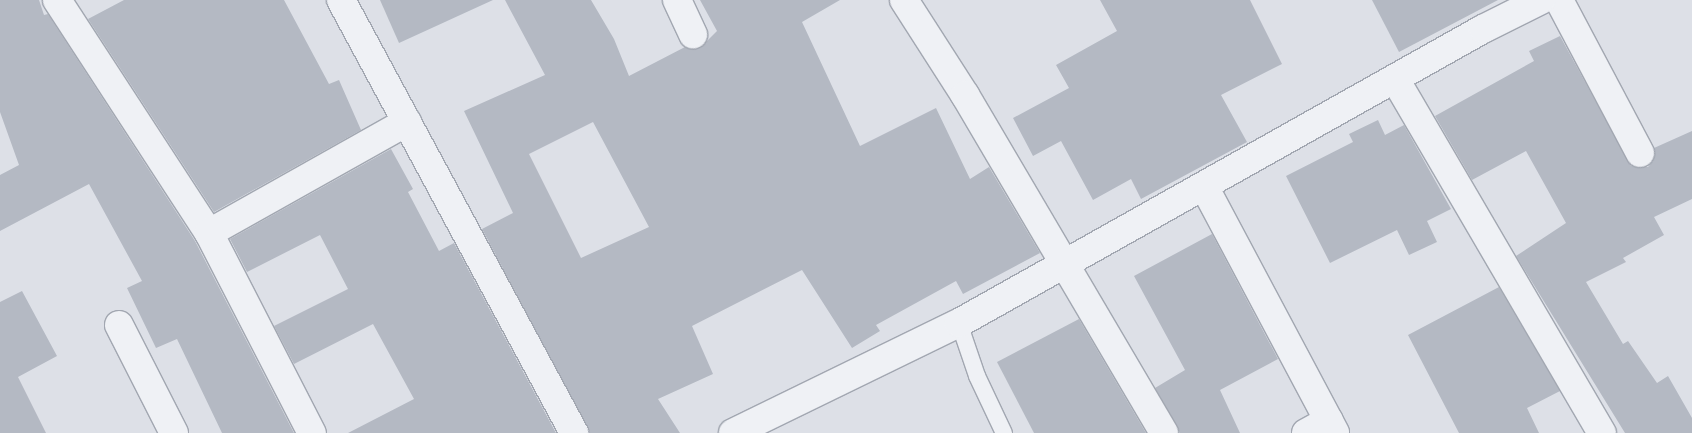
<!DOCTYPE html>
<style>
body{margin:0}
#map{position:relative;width:1692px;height:433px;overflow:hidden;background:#dde0e7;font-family:Jost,sans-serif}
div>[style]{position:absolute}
.building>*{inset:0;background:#b4b9c3}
.roads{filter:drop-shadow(1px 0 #a2a7b1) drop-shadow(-1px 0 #a2a7b1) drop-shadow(0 1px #a2a7b1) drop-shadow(0 -1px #a2a7b1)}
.lane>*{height:16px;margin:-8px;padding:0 8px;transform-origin:8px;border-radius:8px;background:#eff1f5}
.street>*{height:28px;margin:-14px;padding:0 14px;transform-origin:14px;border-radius:14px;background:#eff1f5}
span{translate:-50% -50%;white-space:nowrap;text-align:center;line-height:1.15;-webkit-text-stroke:4px #eceff4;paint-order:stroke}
</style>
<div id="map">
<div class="building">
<i style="clip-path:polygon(0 0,39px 0,44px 15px,48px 14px,195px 241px,294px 433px,222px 433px,177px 339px,156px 348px,127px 288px,142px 281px,89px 184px,0 231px,0 175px,19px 165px,0 112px)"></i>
<i style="clip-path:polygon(124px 0,284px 0,329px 84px,339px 80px,361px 130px,214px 212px,88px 19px)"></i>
<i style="clip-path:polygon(380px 0,493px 0,399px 43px)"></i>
<i style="clip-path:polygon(evenodd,505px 0,591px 0,614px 39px,629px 76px,685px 47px,700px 48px,717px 31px,700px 0,840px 0,802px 22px,860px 146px,936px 108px,970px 179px,989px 167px,1040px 253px,963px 294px,956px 281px,876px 325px,880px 331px,852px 348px,802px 270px,692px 326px,713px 374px,658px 399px,680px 433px,590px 433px,482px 229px,513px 213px,464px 111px,545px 75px,505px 0,593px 122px,649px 227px,581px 258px,529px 154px,593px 122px)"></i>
<i style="clip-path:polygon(1100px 0,1250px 0,1282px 64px,1221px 95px,1247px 142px,1141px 199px,1131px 179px,1093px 200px,1061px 141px,1033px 156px,1013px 118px,1069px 88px,1056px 65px,1117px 31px)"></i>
<i style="clip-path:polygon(1372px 0,1498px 0,1399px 52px)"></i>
<i style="clip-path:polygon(1560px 36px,1631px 166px,1648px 167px,1653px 161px,1654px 148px,1692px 131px,1692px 199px,1654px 217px,1664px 235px,1623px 258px,1626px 262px,1586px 282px,1623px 344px,1628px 341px,1657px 383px,1668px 376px,1692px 418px,1692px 433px,1625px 433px,1516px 256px,1566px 223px,1526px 151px,1472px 180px,1435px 116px,1534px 61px,1529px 51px)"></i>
<i style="clip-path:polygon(1378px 120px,1385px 135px,1404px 125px,1451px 209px,1427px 221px,1437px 242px,1409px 255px,1397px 230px,1330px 263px,1286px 176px,1353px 142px,1349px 134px)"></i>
<i style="clip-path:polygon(391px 149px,413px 189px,408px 192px,439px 251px,454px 243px,556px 433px,348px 433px,414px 399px,373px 324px,294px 364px,274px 326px,348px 289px,320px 235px,247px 272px,230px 239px)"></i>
<i style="clip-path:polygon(1212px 234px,1278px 359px,1220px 390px,1240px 433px,1180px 433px,1155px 388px,1185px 370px,1134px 276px)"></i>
<i style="clip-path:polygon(1499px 287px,1560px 391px,1527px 408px,1539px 433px,1459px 433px,1408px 335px)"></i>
<i style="clip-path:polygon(22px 291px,57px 356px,18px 377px,46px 433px,0 433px,0 302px)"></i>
<i style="clip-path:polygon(1079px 319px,1146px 433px,1034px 433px,997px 362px)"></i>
</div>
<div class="roads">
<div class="lane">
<i style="left:959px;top:323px;width:56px;rotate:71.2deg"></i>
<i style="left:977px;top:376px;width:63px;rotate:64.7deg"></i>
</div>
<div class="street">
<i style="left:57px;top:0;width:278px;rotate:56.9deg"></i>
<i style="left:209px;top:233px;width:227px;rotate:-29.3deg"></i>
<i style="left:341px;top:0;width:492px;rotate:61.7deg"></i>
<i style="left:677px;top:0;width:38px;rotate:65deg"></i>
<i style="left:904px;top:0;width:113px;rotate:57.3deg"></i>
<i style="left:965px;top:95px;width:392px;rotate:59.5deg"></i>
<i style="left:1559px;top:0;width:173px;rotate:62.1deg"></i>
<i style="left:1395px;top:79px;width:410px;rotate:59.7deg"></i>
<i style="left:1205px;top:188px;width:277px;rotate:62deg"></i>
<i style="left:209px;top:233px;width:225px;rotate:62.8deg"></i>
<i style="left:119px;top:325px;width:121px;rotate:63deg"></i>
<i style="left:733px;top:433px;width:251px;rotate:-26deg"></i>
<i style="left:959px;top:323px;width:601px;rotate:-29.3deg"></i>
<i style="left:1483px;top:29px;width:65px;rotate:-26.6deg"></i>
<i style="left:1306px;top:433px;width:26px;rotate:-29deg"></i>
</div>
</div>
</div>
